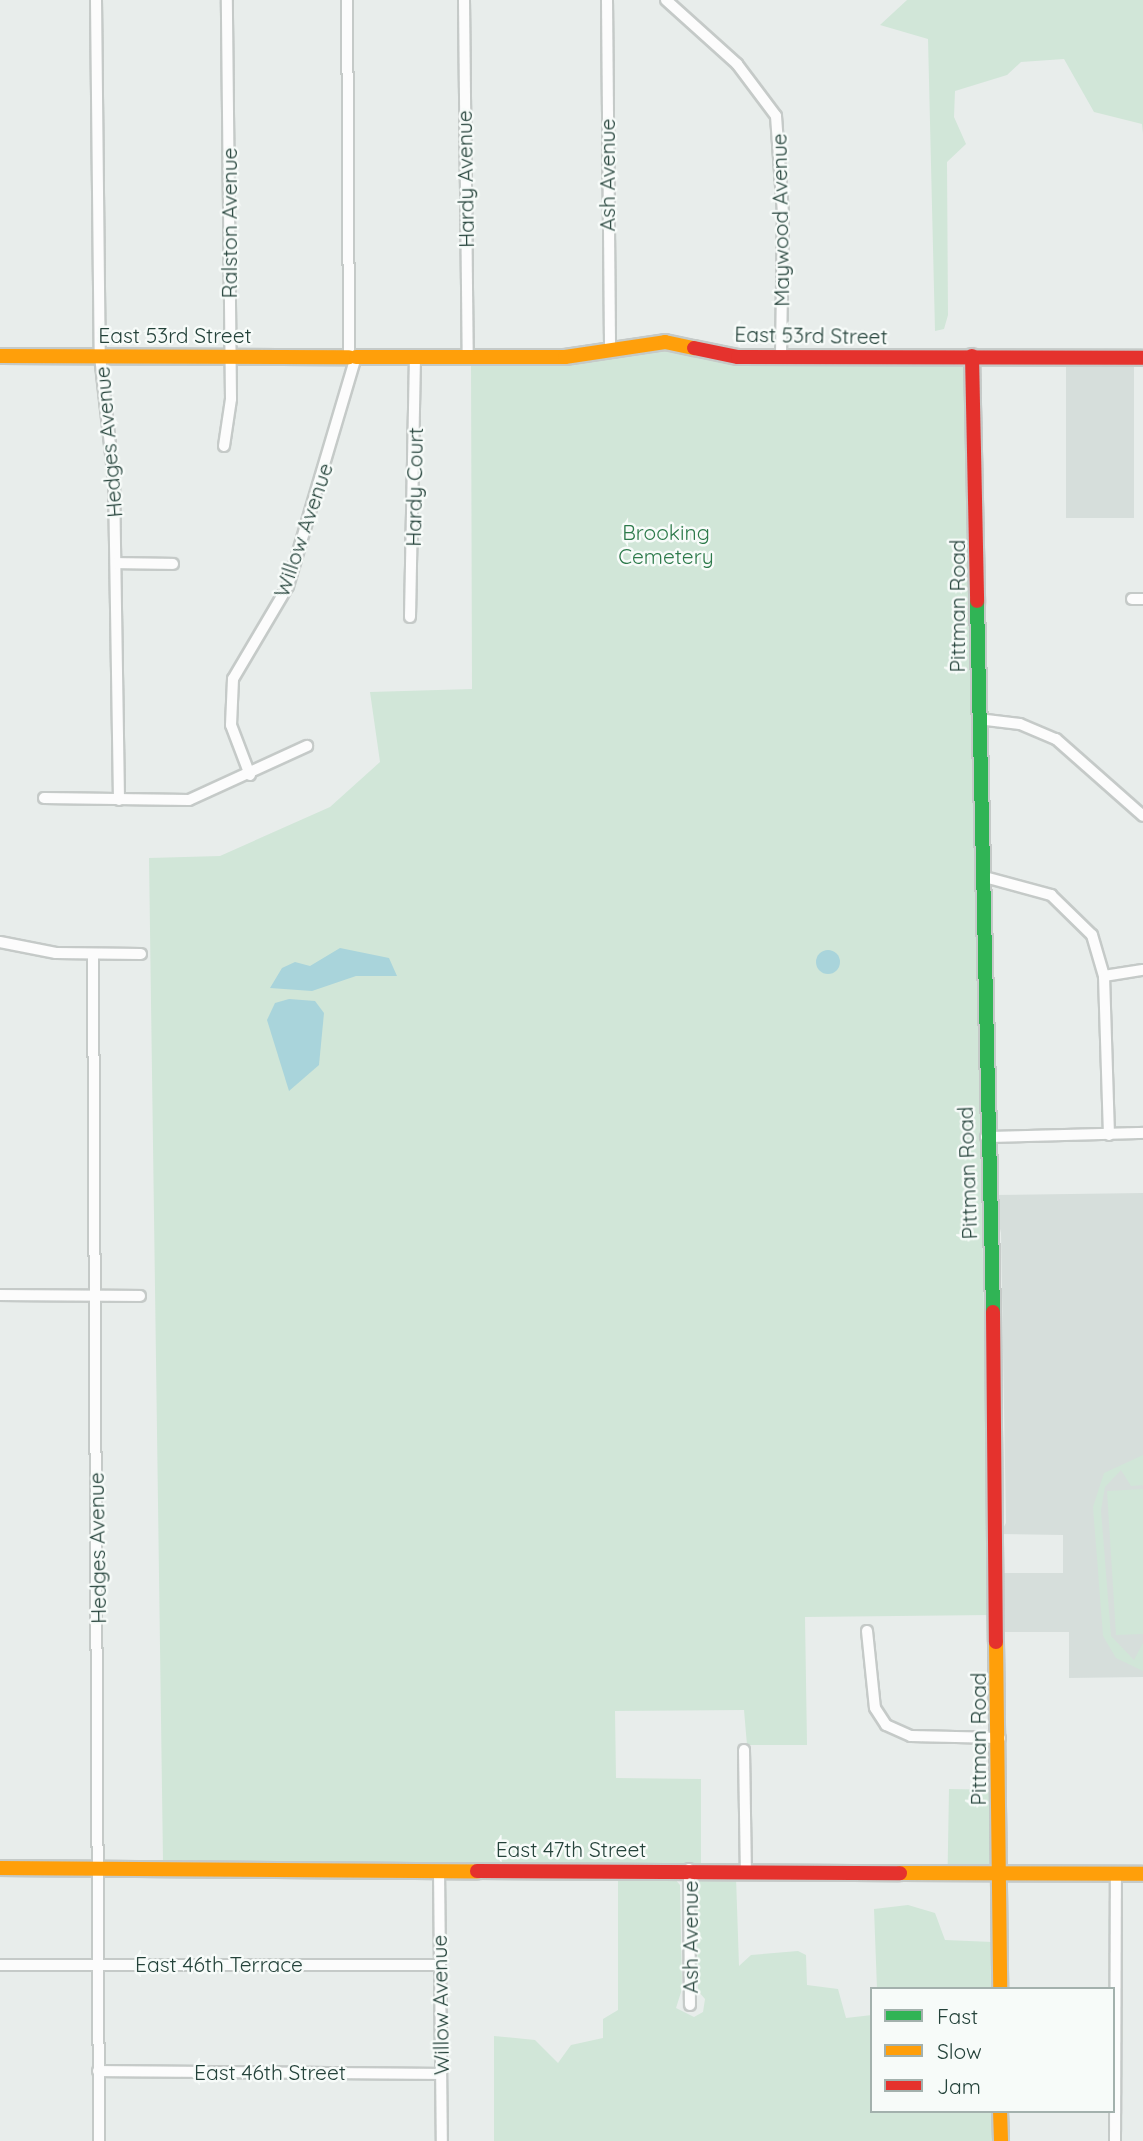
<!DOCTYPE html>
<style>
body{margin:0}
#map{position:relative;width:1143px;height:2141px;overflow:hidden;background:#e8edeb;font-family:Quicksand,sans-serif}
div>[style]{position:absolute}
.built>*{inset:0;background:#d6dedb;transform-origin:0 0}
.green>*{inset:0;background:#d1e6d8;transform-origin:0 0}
.water>*{inset:0;background:#a9d4db}
.round{border-radius:50%}
.roads{filter:drop-shadow(2px 0 #c5cac8) drop-shadow(-2px 0 #c5cac8) drop-shadow(0 2px #c5cac8) drop-shadow(0 -2px #c5cac8)}
.street>*{height:10px;margin:-5px;padding:0 5px;transform-origin:5px;border-radius:5px;background:#fcfcfc}
.fast>*{height:14px;margin:-7px;padding:0 7px;transform-origin:7px;border-radius:7px;background:#30b455}
.slow>*{height:14px;margin:-7px;padding:0 7px;transform-origin:7px;border-radius:7px;background:#ff9f0a}
.jam>*{height:14px;margin:-7px;padding:0 7px;transform-origin:7px;border-radius:7px;background:#e5322d}
span{translate:-50% -50%;white-space:nowrap;text-align:center;line-height:1.15;-webkit-text-stroke:5px #f7fbf9;paint-order:stroke}
.street-label{font-size:21px;color:#24423a}
.park-label{font-size:21px;color:#2d7a4b}
.legend{position:absolute;left:870px;top:1987px;width:245px;height:126px;box-sizing:border-box;background:#f7fbf9;border:2px solid #a3b1ad;margin:0;padding:9px 12px;list-style:none;font-size:21px;color:#24423a}
.legend li{display:flex;align-items:center;gap:14px;height:35px}
.legend b{width:35px;border:2px solid #a3b1ad}
</style>
<div id="map">
<div class="built">
<i style="left:1066px;top:365px;width:68px;height:153px"></i>
<i style="clip-path:polygon(1143px 1193px,1143px 1677px,1069px 1678px,1069px 1632px,1001px 1632px,1000px 1573px,1063px 1573px,1063px 1535px,1000px 1534px,1006px 1523px,1001px 1233px,992px 1195px)"></i>
</div>
<div class="green">
<i style="clip-path:polygon(907px 0,1143px 0,1143px 134px,1142px 124px,1094px 112px,1064px 59px,1021px 62px,1007px 75px,955px 91px,954px 117px,966px 144px,947px 162px,948px 315px,944px 329px,935px 331px,928px 39px,880px 25px)"></i>
<i style="clip-path:polygon(660px 347px,965px 365px,990px 1615px,805px 1617px,807px 1745px,747px 1745px,744px 1710px,615px 1711px,616px 1778px,701px 1779px,701px 1864px,163px 1862px,149px 858px,220px 856px,330px 807px,380px 762px,370px 692px,472px 689px,471px 362px)"></i>
<i style="clip-path:polygon(1143px 1455px,1143px 1485px,1131px 1486px,1121px 1470px,1105px 1487px,1101px 1510px,1111px 1636px,1134px 1660px,1143px 1643px,1143px 1671px,1116px 1658px,1103px 1636px,1093px 1507px,1104px 1473px)"></i>
<i style="clip-path:polygon(1143px 1489px,1143px 1634px,1116px 1635px,1107px 1491px)"></i>
<i style="left:949px;top:1789px;width:44px;height:76px;rotate:1deg"></i>
<i style="clip-path:polygon(736px 1877px,739px 1966px,751px 1955px,798px 1951px,806px 1955px,807px 1985px,838px 1989px,846px 2018px,872px 2015px,872px 2111px,993px 2111px,993px 2141px,494px 2141px,494px 2036px,535px 2040px,558px 2063px,571px 2045px,603px 2038px,603px 2019px,618px 2010px,618px 1878px,674px 1878px,680px 1885px,682px 1989px,676px 2008px,694px 2017px,703px 2012px,705px 1999px,698px 1991px,696px 1885px,701px 1878px)"></i>
<i style="clip-path:polygon(908px 1905px,935px 1913px,945px 1940px,992px 1942px,992px 1989px,877px 1989px,874px 1909px)"></i>
</div>
<div class="water">
<i style="clip-path:polygon(340px 948px,389px 958px,397px 976px,356px 976px,312px 991px,270px 988px,282px 968px,295px 962px,310px 966px)"></i>
<i class="round" style="left:816px;top:950px;width:24px;height:24px"></i>
<i style="clip-path:polygon(289px 999px,315px 1001px,324px 1013px,319px 1065px,289px 1091px,267px 1020px,275px 1003px)"></i>
</div>
<div class="roads">
<div class="street">
<i style="left:96px;top:0;width:356px;rotate:89.4deg"></i>
<i style="left:100px;top:356px;width:126px;rotate:83.6deg"></i>
<i style="left:114px;top:481px;width:319px;rotate:89.1deg"></i>
<i style="left:464px;top:0;width:358px;rotate:89.4deg"></i>
<i style="left:607px;top:0;width:351px;rotate:89.5deg"></i>
<i style="left:666px;top:0;width:96px;rotate:42deg"></i>
<i style="left:737px;top:64px;width:65px;rotate:53.1deg"></i>
<i style="left:776px;top:116px;width:97px;rotate:85.9deg"></i>
<i style="left:783px;top:213px;width:146px;rotate:90.8deg"></i>
<i style="left:224px;top:446px;width:48px;rotate:-81.5deg"></i>
<i style="left:231px;top:399px;width:399px;rotate:-90.6deg"></i>
<i style="left:116px;top:563px;width:57px;rotate:1deg"></i>
<i style="left:1132px;top:599px;width:11px"></i>
<i style="left:410px;top:617px;width:259px;rotate:-88.9deg"></i>
<i style="left:978px;top:719px;width:42px;rotate:6.8deg"></i>
<i style="left:1020px;top:724px;width:39px;rotate:23deg"></i>
<i style="left:1056px;top:739px;width:116px;rotate:41.5deg"></i>
<i style="left:250px;top:775px;width:53px;rotate:-110.8deg"></i>
<i style="left:231px;top:725px;width:46px;rotate:-87.5deg"></i>
<i style="left:233px;top:679px;width:108px;rotate:-59.4deg"></i>
<i style="left:288px;top:586px;width:239px;rotate:-73.5deg"></i>
<i style="left:356px;top:357px;width:7px;rotate:180deg"></i>
<i style="left:349px;top:357px;width:357px;rotate:-90.3deg"></i>
<i style="left:44px;top:798px;width:145px;rotate:0.8deg"></i>
<i style="left:189px;top:800px;width:130px;rotate:-24.6deg"></i>
<i style="left:981px;top:876px;width:73px;rotate:15.2deg"></i>
<i style="left:1051px;top:895px;width:57px;rotate:44.3deg"></i>
<i style="left:1092px;top:935px;width:43px;rotate:73.7deg"></i>
<i style="left:1104px;top:976px;width:159px;rotate:88.2deg"></i>
<i style="left:0;top:942px;width:57px;rotate:11.1deg"></i>
<i style="left:56px;top:953px;width:85px;rotate:0.7deg"></i>
<i style="left:93px;top:955px;width:1186px;rotate:89.71deg"></i>
<i style="left:1104px;top:976px;width:39px;rotate:-9deg"></i>
<i style="left:986px;top:1137px;width:157px;rotate:-1.5deg"></i>
<i style="left:0;top:1295px;width:140px;rotate:0.4deg"></i>
<i style="left:867px;top:1631px;width:77px;rotate:84.1deg"></i>
<i style="left:875px;top:1708px;width:20px;rotate:57deg"></i>
<i style="left:886px;top:1725px;width:27px;rotate:24deg"></i>
<i style="left:911px;top:1736px;width:89px;rotate:1.3deg"></i>
<i style="left:744px;top:1750px;width:121px;rotate:89.1deg"></i>
<i style="left:689px;top:1869px;width:136px;rotate:89.6deg"></i>
<i style="left:439px;top:1870px;width:271px;rotate:89.4deg"></i>
<i style="left:0;top:1965px;width:438px"></i>
<i style="left:98px;top:2071px;width:343px;rotate:0.5deg"></i>
<i style="left:1115px;top:2141px;width:268px;rotate:-89.8deg"></i>
</div>
<div class="fast">
<i style="left:977px;top:601px;width:711px;rotate:88.71deg"></i>
</div>
<div class="slow">
<i style="left:0;top:356px;width:349px;rotate:0.2deg"></i>
<i style="left:356px;top:357px;width:209px"></i>
<i style="left:565px;top:357px;width:101px;rotate:-8.5deg"></i>
<i style="left:665px;top:342px;width:30px;rotate:12deg"></i>
<i style="left:996px;top:1642px;width:347px;rotate:89.3deg"></i>
<i style="left:0;top:1868px;width:477px;rotate:0.4deg"></i>
<i style="left:900px;top:1873px;width:243px;rotate:0.2deg"></i>
<i style="left:1000px;top:2111px;width:30px;rotate:88deg"></i>
</div>
<div class="jam">
<i style="left:694px;top:348px;width:45px;rotate:11.6deg"></i>
<i style="left:738px;top:357px;width:405px;rotate:0.1deg"></i>
<i style="left:972px;top:356px;width:245px;rotate:88.8deg"></i>
<i style="left:993px;top:1312px;width:330px;rotate:89.5deg"></i>
<i style="left:477px;top:1871px;width:423px;rotate:0.3deg"></i>
</div>
</div>
<div class="street-label">
<span style="left:607px;top:175px;rotate:-90deg">Ash Avenue</span>
<span style="left:465px;top:179px;rotate:-91deg">Hardy Avenue</span>
<span style="left:780px;top:220px;rotate:-91deg">Maywood Avenue</span>
<span style="left:229px;top:223px;rotate:-90deg">Ralston Avenue</span>
<span style="left:175px;top:335px">East 53rd Street</span>
<span style="left:811px;top:335px;rotate:1deg">East 53rd Street</span>
<span style="left:108px;top:442px;rotate:-95deg">Hedges Avenue</span>
<span style="left:414px;top:487px;rotate:-89deg">Hardy Court</span>
<span style="left:303px;top:530px;rotate:-71deg">Willow Avenue</span>
<span style="left:957px;top:606px;rotate:-90deg">Pittman Road</span>
<span style="left:967px;top:1173px;rotate:-92deg">Pittman Road</span>
<span style="left:97px;top:1548px;rotate:-91deg">Hedges Avenue</span>
<span style="left:978px;top:1739px;rotate:-90deg">Pittman Road</span>
<span style="left:571px;top:1849px">East 47th Street</span>
<span style="left:690px;top:1937px;rotate:-90deg">Ash Avenue</span>
<span style="left:219px;top:1964px">East 46th Terrace</span>
<span style="left:440px;top:2005px;rotate:-91deg">Willow Avenue</span>
<span style="left:270px;top:2072px">East 46th Street</span>
</div>
<div class="park-label">
<span style="left:666px;top:544px">Brooking<br>Cemetery</span>
</div>
<ul class="legend">
<li><b style="height:9px;background:#30b455"></b>Fast</li>
<li><b style="height:9px;background:#ff9f0a"></b>Slow</li>
<li><b style="height:9px;background:#e5322d"></b>Jam</li>
</ul>
</div>
